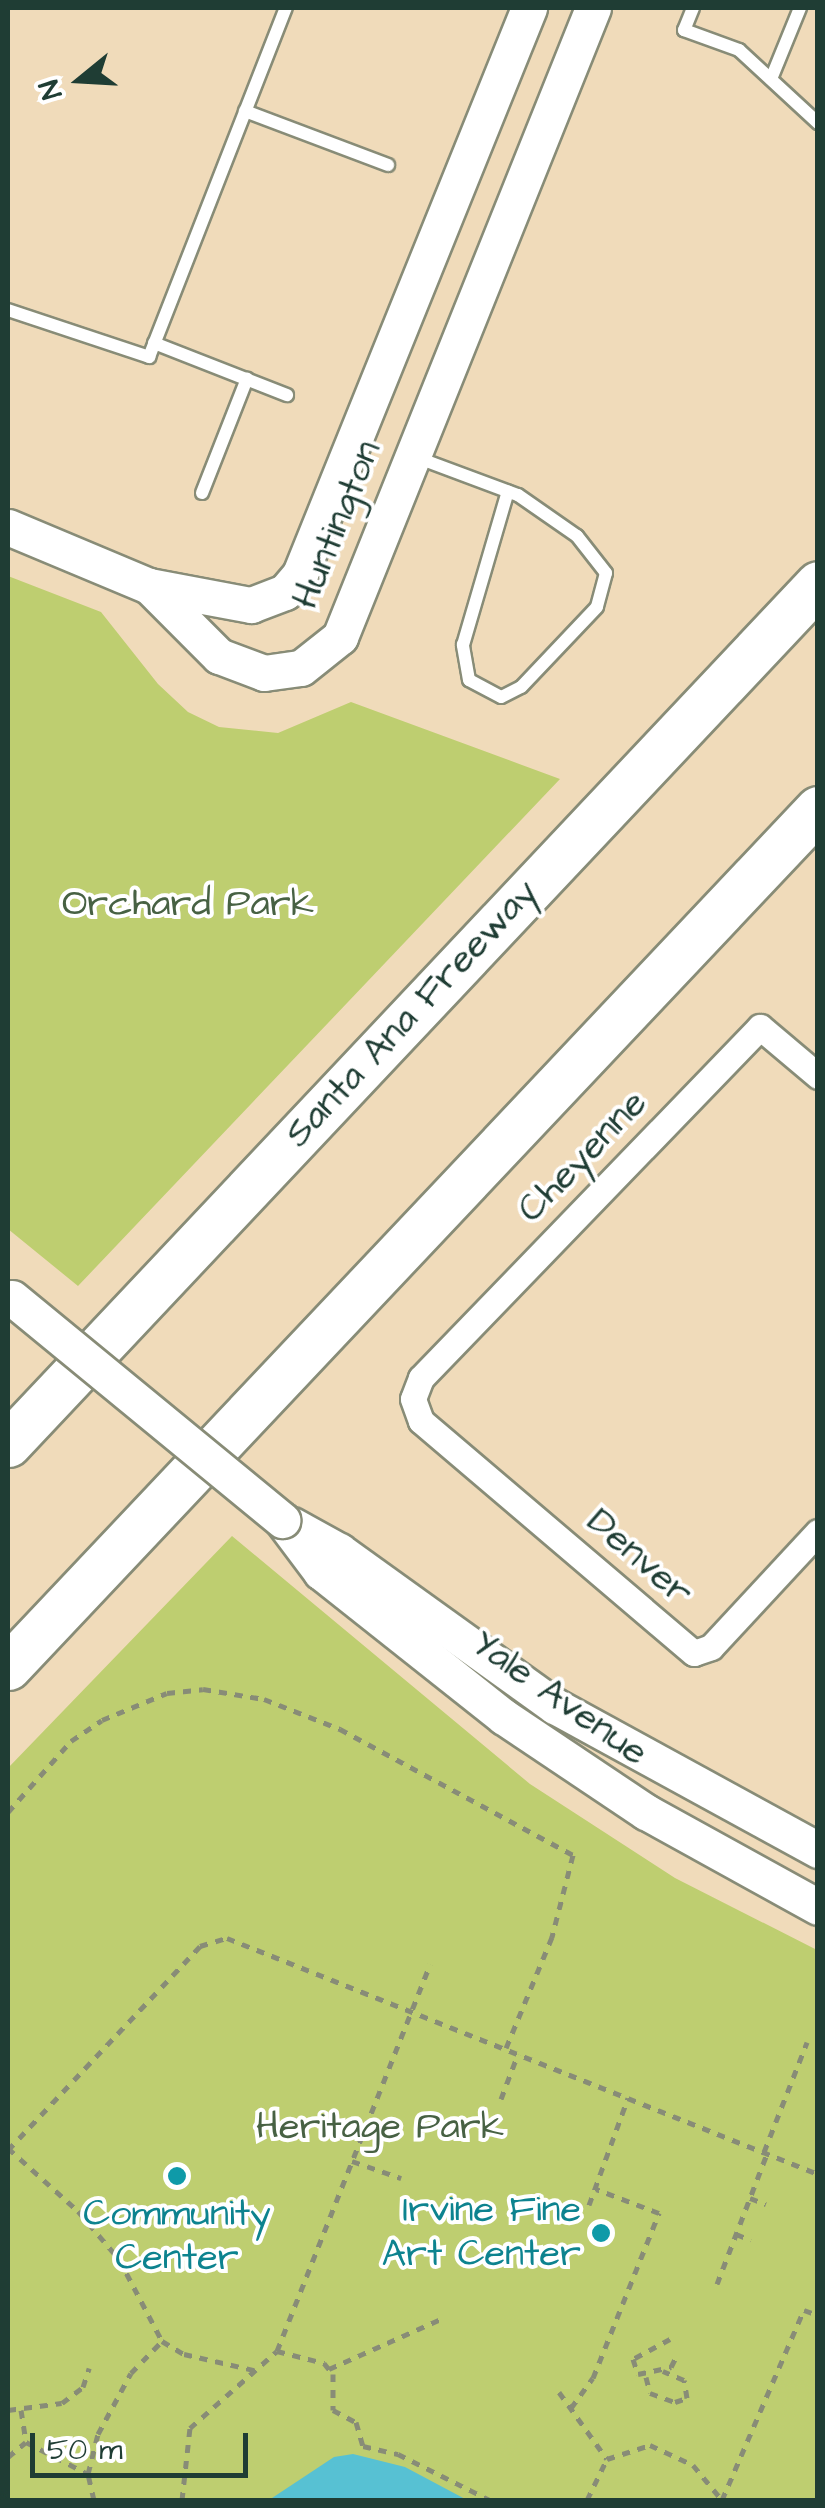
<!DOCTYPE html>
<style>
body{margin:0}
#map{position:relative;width:825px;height:2508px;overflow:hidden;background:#f0dbba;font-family:"Architects Daughter",sans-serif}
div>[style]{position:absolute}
.green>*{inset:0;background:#bece70}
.water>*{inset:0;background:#57c1d3}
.path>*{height:5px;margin-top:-2.5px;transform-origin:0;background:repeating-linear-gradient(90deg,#888c77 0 8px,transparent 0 16px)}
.roads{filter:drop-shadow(2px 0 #888c77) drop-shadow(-2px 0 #888c77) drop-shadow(0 2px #888c77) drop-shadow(0 -2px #888c77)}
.lane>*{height:12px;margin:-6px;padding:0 6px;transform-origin:6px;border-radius:6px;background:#fff}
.street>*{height:25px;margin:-12.5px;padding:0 12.5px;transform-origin:12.5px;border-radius:12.5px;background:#fff}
.secondary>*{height:35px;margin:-17.5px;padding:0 17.5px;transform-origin:17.5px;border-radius:17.5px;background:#fff}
.highway>*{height:45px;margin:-22.5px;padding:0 22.5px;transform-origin:22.5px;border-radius:22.5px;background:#fff}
.bridges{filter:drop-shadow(2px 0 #888c77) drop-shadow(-2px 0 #888c77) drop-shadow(0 2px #888c77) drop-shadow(0 -2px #888c77)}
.secondary-bridge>*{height:35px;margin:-17.5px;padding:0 17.5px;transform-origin:17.5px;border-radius:17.5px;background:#fff}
.dots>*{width:28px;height:28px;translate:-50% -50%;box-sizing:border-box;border:5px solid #fff;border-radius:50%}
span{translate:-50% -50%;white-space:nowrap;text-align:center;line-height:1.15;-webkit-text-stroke:8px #fff;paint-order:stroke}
.street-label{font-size:38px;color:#1f3d34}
.park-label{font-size:38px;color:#476143}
.culture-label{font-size:38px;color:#0d838f}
.right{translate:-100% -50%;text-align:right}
.frame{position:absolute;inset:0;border:10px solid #1f3d34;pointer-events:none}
.north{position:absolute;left:30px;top:30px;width:100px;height:100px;-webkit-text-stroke:8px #fff;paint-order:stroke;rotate:252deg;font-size:28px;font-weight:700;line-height:40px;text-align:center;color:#1f3d34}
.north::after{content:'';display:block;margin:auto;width:35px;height:45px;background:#1f3d34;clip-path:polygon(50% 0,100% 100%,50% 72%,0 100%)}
.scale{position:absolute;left:30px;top:2433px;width:218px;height:45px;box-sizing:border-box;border:5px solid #1f3d34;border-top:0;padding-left:12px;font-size:30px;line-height:35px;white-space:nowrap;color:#1f3d34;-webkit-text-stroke:8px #fff;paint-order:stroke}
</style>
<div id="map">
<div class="green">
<i style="clip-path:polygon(8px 576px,101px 612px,158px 684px,188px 712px,219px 727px,278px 733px,351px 702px,560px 779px,78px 1286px,8px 1229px)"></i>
<i style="clip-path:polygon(232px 1536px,530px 1784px,675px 1878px,817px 1950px,817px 2500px,8px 2500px,8px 1768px)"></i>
</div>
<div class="water">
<i style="clip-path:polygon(353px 2454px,405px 2467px,467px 2500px,269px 2500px,334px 2457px)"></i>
</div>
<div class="path">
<i style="left:8px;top:1812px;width:95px;rotate:-48.4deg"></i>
<i style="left:71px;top:1741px;width:37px;rotate:-34deg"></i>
<i style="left:102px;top:1720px;width:70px;rotate:-22.6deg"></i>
<i style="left:167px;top:1693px;width:36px;rotate:-6deg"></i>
<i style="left:203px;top:1689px;width:62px;rotate:9.3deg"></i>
<i style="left:264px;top:1699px;width:82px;rotate:21.5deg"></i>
<i style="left:340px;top:1729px;width:265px;rotate:28.4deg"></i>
<i style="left:573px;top:1855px;width:85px;rotate:104.4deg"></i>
<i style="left:552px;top:1937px;width:120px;rotate:112.5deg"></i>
<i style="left:501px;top:2099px;width:48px;rotate:-69.3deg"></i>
<i style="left:8px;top:2148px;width:94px;rotate:42deg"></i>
<i style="left:78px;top:2211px;width:63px;rotate:49.5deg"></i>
<i style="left:119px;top:2259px;width:93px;rotate:62.3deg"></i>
<i style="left:162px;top:2341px;width:26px;rotate:31deg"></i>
<i style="left:184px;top:2354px;width:72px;rotate:12.9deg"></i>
<i style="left:8px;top:2150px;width:280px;rotate:-46.7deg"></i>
<i style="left:200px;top:1946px;width:28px;rotate:-17deg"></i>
<i style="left:227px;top:1938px;width:636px;rotate:21.77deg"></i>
<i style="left:764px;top:2152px;width:118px;rotate:-68.6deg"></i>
<i style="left:352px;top:2161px;width:52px;rotate:19.1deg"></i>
<i style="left:750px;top:2198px;width:17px;rotate:21deg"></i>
<i style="left:589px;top:2205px;width:114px;rotate:-70deg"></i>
<i style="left:736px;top:2234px;width:16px;rotate:22deg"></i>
<i style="left:717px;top:2284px;width:139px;rotate:-69deg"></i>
<i style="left:670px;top:2339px;width:42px;rotate:151.6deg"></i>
<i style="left:633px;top:2359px;width:16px;rotate:72deg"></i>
<i style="left:638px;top:2374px;width:34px;rotate:-12deg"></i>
<i style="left:671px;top:2367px;width:13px;rotate:-63deg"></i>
<i style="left:277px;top:2351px;width:49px;rotate:14.3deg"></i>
<i style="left:324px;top:2363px;width:14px;rotate:51deg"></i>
<i style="left:333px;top:2374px;width:36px;rotate:90deg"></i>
<i style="left:333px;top:2410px;width:26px;rotate:28deg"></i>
<i style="left:356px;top:2422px;width:25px;rotate:74deg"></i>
<i style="left:363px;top:2446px;width:36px;rotate:13deg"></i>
<i style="left:398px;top:2454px;width:103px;rotate:26.6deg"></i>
<i style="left:329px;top:2369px;width:125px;rotate:-24.1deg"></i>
<i style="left:646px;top:2377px;width:16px;rotate:76deg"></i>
<i style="left:650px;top:2393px;width:27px;rotate:20deg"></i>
<i style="left:675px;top:2402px;width:13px;rotate:-18deg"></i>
<i style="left:687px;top:2398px;width:18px;rotate:-99deg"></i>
<i style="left:684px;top:2380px;width:23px;rotate:-157deg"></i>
<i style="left:559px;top:2392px;width:82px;rotate:54.4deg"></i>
<i style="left:571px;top:2408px;width:37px;rotate:-54deg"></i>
<i style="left:593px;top:2378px;width:178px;rotate:-68.2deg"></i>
<i style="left:659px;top:2213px;width:67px;rotate:-159.1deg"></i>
<i style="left:8px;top:2410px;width:54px;rotate:-7.4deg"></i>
<i style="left:62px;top:2403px;width:26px;rotate:-37deg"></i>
<i style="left:83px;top:2387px;width:20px;rotate:-72deg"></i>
<i style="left:21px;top:2410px;width:32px;rotate:81deg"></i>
<i style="left:26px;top:2442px;width:70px;rotate:27.3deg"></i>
<i style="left:8px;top:2457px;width:23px;rotate:-40deg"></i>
<i style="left:94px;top:2500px;width:27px;rotate:-103deg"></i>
<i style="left:88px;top:2474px;width:41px;rotate:-76deg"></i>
<i style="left:98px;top:2434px;width:69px;rotate:-61.6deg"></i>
<i style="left:131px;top:2373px;width:45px;rotate:-45.9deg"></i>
<i style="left:182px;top:2500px;width:72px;rotate:-83.7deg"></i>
<i style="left:190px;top:2428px;width:116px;rotate:-41.5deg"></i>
<i style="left:277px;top:2351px;width:416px;rotate:-68.4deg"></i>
<i style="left:587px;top:2500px;width:46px;rotate:-64deg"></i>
<i style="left:607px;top:2459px;width:45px;rotate:-18deg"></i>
<i style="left:650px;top:2445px;width:47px;rotate:24.9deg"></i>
<i style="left:693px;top:2465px;width:45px;rotate:50.4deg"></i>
<i style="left:722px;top:2500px;width:207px;rotate:-66.7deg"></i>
<i style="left:804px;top:2310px;width:15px;rotate:20deg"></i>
</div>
<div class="roads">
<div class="lane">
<i style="left:693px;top:8px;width:24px;rotate:112deg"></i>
<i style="left:684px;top:30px;width:59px;rotate:20deg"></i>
<i style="left:739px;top:50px;width:108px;rotate:42.7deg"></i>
<i style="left:771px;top:79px;width:77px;rotate:-67.8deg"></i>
<i style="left:245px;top:111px;width:153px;rotate:20.7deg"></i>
<i style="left:8px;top:310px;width:149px;rotate:18.4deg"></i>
<i style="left:149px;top:357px;width:375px;rotate:-68.6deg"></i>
<i style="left:154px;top:343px;width:143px;rotate:21.4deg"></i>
<i style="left:413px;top:456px;width:112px;rotate:20.4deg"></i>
<i style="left:518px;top:495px;width:72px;rotate:34.8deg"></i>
<i style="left:577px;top:536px;width:47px;rotate:51.9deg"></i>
<i style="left:606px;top:573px;width:35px;rotate:105deg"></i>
<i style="left:597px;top:607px;width:110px;rotate:133.5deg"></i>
<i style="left:521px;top:687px;width:22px;rotate:153deg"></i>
<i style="left:501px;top:697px;width:36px;rotate:-152deg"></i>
<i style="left:469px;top:680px;width:36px;rotate:-100deg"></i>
<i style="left:463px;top:645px;width:160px;rotate:-73.7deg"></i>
<i style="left:202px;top:493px;width:123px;rotate:-68.5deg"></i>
</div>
<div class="street">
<i style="left:818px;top:1076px;width:76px;rotate:-139.8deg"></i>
<i style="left:760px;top:1027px;width:488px;rotate:134deg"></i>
<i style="left:421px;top:1378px;width:22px;rotate:111deg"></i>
<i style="left:413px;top:1399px;width:23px;rotate:70deg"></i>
<i style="left:421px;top:1421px;width:358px;rotate:40.4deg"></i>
<i style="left:694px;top:1653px;width:18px;rotate:-19deg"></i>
<i style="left:711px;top:1647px;width:157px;rotate:-47.1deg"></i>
</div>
<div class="secondary">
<i style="left:8px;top:527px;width:153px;rotate:22.7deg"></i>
<i style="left:149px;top:586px;width:104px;rotate:10.6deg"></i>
<i style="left:251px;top:605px;width:36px;rotate:-21deg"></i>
<i style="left:285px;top:592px;width:23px;rotate:-50deg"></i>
<i style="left:300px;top:574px;width:611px;rotate:-67.97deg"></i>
<i style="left:149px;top:586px;width:99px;rotate:45deg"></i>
<i style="left:219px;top:656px;width:48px;rotate:20.7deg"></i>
<i style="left:264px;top:673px;width:37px;rotate:-8deg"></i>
<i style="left:301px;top:668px;width:50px;rotate:-38.5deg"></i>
<i style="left:340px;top:637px;width:678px;rotate:-68.09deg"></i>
<i style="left:282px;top:1520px;width:65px;rotate:53.1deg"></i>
<i style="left:321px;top:1572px;width:233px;rotate:38.4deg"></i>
<i style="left:504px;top:1717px;width:171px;rotate:33.8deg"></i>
<i style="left:646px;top:1812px;width:196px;rotate:28.9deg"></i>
<i style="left:292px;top:1525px;width:54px;rotate:29deg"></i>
<i style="left:339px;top:1551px;width:266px;rotate:35.7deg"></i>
<i style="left:555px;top:1706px;width:300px;rotate:28.7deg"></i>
</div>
<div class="highway">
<i style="left:8px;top:1444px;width:1181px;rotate:-46.71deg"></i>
<i style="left:8px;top:1667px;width:1180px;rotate:-46.65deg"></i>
</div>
</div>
<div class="bridges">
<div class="secondary-bridge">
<i style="left:12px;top:1298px;width:350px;rotate:39.4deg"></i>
</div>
</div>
<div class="dots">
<i style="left:177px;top:2176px;background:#0f9aa8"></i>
<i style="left:601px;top:2233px;background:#0f9aa8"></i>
</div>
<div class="street-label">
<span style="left:338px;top:525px;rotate:-68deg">Huntington</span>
<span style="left:412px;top:1014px;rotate:-47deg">Santa Ana Freeway</span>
<span style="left:583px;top:1157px;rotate:-46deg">Cheyenne</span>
<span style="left:639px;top:1558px;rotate:41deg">Denver</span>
<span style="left:559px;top:1699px;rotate:35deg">Yale Avenue</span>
</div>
<div class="park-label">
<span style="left:188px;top:905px">Orchard Park</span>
<span style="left:380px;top:2128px">Heritage Park</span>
</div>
<div class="culture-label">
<span class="right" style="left:581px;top:2233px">Irvine Fine<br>Art Center</span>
<span style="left:177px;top:2237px">Community<br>Center</span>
</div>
<div class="frame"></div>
<div class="north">N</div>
<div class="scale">50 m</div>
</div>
